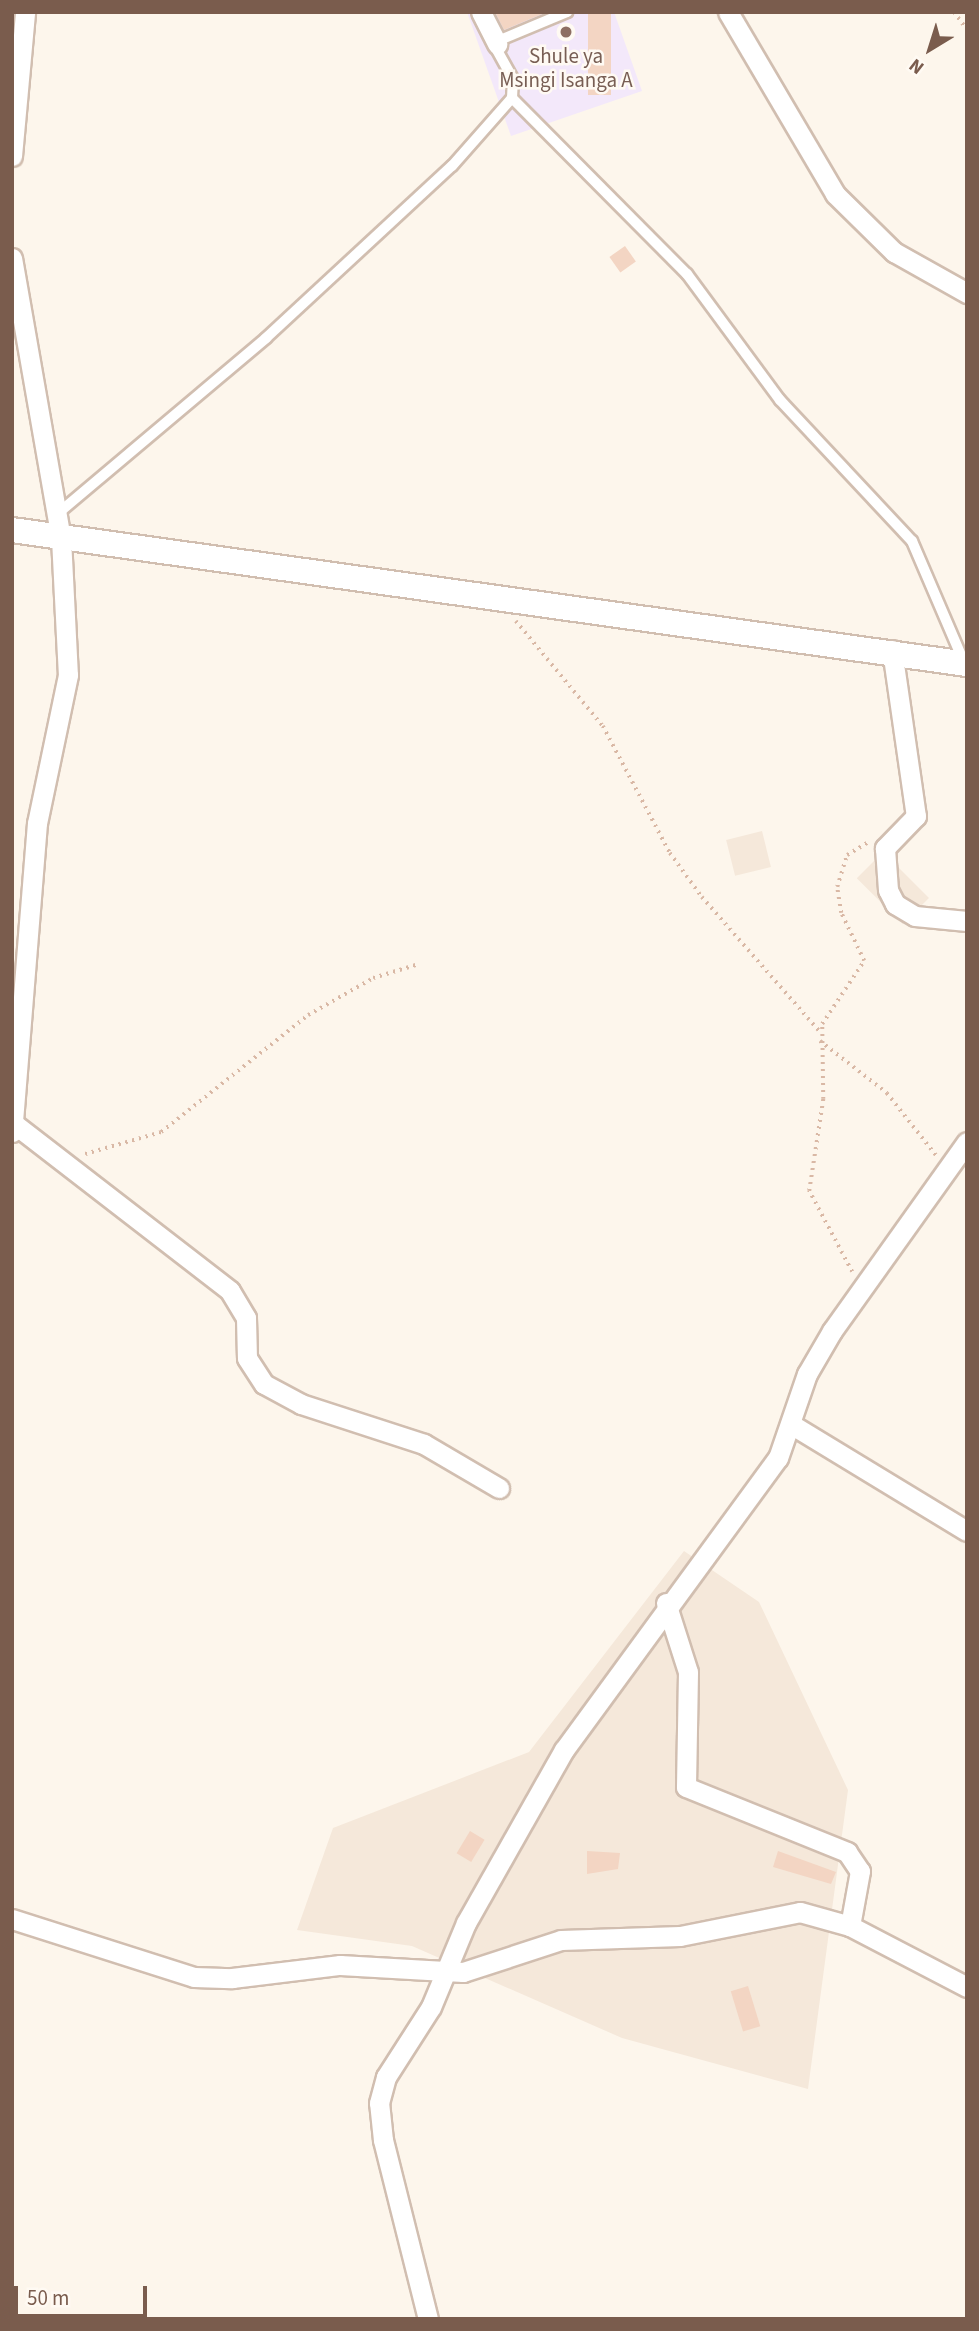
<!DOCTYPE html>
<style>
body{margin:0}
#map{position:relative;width:979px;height:2331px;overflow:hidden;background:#fdf6ec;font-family:"Source Sans 3",sans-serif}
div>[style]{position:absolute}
.residential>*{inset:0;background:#f5e8da;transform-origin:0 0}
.education>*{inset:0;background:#f3e8fa}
.building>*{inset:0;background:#f3d5c3;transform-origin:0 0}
.path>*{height:3.5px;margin-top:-1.75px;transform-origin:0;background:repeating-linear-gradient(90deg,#d9b8a5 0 2px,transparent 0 7px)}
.roads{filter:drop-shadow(2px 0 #d1beb0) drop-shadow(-2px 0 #d1beb0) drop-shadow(0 2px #d1beb0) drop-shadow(0 -2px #d1beb0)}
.service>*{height:10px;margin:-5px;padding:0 5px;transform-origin:5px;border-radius:5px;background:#fff}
.minor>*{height:19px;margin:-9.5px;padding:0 9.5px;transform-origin:9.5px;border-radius:9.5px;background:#fff}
.tertiary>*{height:24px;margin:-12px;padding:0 12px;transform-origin:12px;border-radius:12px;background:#fff}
.dots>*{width:19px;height:19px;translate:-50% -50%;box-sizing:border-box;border:4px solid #fffaf3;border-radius:50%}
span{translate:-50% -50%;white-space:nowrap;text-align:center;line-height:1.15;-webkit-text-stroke:5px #fffaf3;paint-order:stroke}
.education-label{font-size:21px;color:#785e54}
.frame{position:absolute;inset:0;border:14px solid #7a5c4d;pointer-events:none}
.north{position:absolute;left:895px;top:14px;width:70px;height:70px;-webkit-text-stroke:5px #fffaf3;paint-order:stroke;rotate:218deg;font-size:19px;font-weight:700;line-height:28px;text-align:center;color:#7a5c4d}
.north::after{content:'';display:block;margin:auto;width:24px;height:32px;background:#7a5c4d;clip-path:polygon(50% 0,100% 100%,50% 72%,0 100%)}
.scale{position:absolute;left:14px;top:2286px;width:133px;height:32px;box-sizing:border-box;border:4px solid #7a5c4d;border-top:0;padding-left:9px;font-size:21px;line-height:24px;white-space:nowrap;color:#7a5c4d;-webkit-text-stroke:5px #fffaf3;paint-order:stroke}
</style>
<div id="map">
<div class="residential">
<i style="left:762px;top:831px;width:37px;height:37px;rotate:76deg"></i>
<i style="left:883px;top:852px;width:65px;height:37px;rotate:45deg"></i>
<i style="clip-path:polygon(684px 1551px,759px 1602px,848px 1790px,808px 2089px,622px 2038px,412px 1946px,297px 1930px,333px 1828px,529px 1752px)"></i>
</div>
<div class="education">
<i style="clip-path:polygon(467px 12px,614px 12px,642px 91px,511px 136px)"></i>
</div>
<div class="building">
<i style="clip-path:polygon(495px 12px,547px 12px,504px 30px)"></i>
<i style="left:588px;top:12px;width:23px;height:83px"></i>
<i style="left:625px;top:246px;width:19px;height:19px;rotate:55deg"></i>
<i style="left:470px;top:1831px;width:17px;height:26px;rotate:31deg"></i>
<i style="clip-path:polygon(587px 1851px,620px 1853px,618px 1869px,587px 1874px)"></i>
<i style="clip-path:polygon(778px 1851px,836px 1872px,831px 1884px,773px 1867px)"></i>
<i style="left:748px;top:1986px;width:42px;height:18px;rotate:73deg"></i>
</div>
<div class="path">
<i style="left:954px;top:12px;width:21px;rotate:53deg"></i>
<i style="left:516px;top:621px;width:136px;rotate:50.4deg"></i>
<i style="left:603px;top:726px;width:144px;rotate:62.2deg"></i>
<i style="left:670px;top:853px;width:54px;rotate:54deg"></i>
<i style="left:702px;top:897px;width:181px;rotate:48.8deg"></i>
<i style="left:820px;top:1041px;width:85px;rotate:37.8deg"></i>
<i style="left:887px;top:1093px;width:79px;rotate:51.7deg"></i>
<i style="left:85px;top:1154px;width:79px;rotate:-16.1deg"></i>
<i style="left:161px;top:1132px;width:188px;rotate:-38.5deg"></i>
<i style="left:308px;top:1015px;width:75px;rotate:-29.6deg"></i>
<i style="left:373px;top:978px;width:48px;rotate:-16.9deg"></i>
<i style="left:852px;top:1272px;width:92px;rotate:-118deg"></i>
<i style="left:809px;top:1191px;width:93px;rotate:-81.3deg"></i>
<i style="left:823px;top:1099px;width:75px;rotate:-90.8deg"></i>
<i style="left:822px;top:1024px;width:76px;rotate:-56.3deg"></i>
<i style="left:864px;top:961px;width:53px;rotate:-115.6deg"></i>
<i style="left:841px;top:913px;width:26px;rotate:-99deg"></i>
<i style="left:837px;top:887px;width:34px;rotate:-73deg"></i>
<i style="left:847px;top:855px;width:26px;rotate:-31deg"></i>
</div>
<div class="roads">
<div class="service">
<i style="left:512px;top:98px;width:248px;rotate:45.2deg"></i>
<i style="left:687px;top:274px;width:157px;rotate:53.6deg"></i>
<i style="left:780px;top:400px;width:193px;rotate:46.9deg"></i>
<i style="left:912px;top:541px;width:129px;rotate:66.8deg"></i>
<i style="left:56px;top:515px;width:275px;rotate:-40.1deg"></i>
<i style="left:266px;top:338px;width:253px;rotate:-42.8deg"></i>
<i style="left:452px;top:166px;width:91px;rotate:-48.6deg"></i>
<i style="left:512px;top:98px;width:19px;rotate:-87deg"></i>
<i style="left:513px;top:79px;width:33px;rotate:-119deg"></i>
<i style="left:497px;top:50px;width:10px;rotate:-73deg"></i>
<i style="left:500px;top:40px;width:73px;rotate:-22.7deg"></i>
</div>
<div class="minor">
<i style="left:481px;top:12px;width:36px;rotate:63deg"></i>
<i style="left:728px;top:12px;width:211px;rotate:59.5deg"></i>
<i style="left:835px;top:194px;width:83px;rotate:44.5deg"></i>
<i style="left:894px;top:252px;width:84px;rotate:29.3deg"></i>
<i style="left:12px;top:156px;width:145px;rotate:-84.8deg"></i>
<i style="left:12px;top:258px;width:284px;rotate:80.1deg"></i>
<i style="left:61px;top:538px;width:137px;rotate:87.1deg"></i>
<i style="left:68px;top:675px;width:151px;rotate:101.8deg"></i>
<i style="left:37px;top:823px;width:310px;rotate:94.6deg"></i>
<i style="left:892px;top:650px;width:168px;rotate:81.8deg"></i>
<i style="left:916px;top:816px;width:45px;rotate:134.1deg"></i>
<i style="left:885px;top:848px;width:42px;rotate:85.9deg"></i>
<i style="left:888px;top:890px;width:16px;rotate:63deg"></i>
<i style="left:895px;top:904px;width:23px;rotate:31deg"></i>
<i style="left:915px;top:916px;width:52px;rotate:5.5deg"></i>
<i style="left:13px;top:1123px;width:274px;rotate:37.7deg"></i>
<i style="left:230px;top:1291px;width:31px;rotate:59deg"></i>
<i style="left:246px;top:1318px;width:40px;rotate:88.6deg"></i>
<i style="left:247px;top:1358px;width:31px;rotate:57deg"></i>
<i style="left:264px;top:1384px;width:42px;rotate:28.4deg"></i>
<i style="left:301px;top:1404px;width:129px;rotate:18deg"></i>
<i style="left:424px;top:1444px;width:87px;rotate:30.4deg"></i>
<i style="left:794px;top:1426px;width:202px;rotate:31.3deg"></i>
<i style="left:666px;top:1603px;width:72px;rotate:72.3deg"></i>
<i style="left:688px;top:1672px;width:115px;rotate:91deg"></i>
<i style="left:686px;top:1787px;width:174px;rotate:22deg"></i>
<i style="left:847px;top:1852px;width:23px;rotate:56deg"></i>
<i style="left:860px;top:1871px;width:56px;rotate:100.3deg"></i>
<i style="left:12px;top:1919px;width:191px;rotate:17.7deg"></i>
<i style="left:194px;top:1977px;width:38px;rotate:2deg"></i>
<i style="left:232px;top:1978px;width:109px;rotate:-6.9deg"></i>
<i style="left:340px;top:1965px;width:123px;rotate:3.3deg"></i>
<i style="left:463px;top:1972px;width:103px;rotate:-18.1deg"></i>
<i style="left:561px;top:1940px;width:119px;rotate:-1.9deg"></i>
<i style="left:680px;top:1936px;width:122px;rotate:-11.3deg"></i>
<i style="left:800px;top:1912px;width:52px;rotate:15.6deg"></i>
<i style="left:850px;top:1926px;width:132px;rotate:27.5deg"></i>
<i style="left:428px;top:2319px;width:185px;rotate:-104.1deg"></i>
<i style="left:383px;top:2140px;width:37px;rotate:-96deg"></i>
<i style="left:379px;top:2103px;width:27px;rotate:-75deg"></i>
<i style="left:386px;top:2077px;width:83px;rotate:-57.3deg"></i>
<i style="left:431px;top:2007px;width:91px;rotate:-67.4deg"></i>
<i style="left:466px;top:1923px;width:199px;rotate:-60.5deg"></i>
<i style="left:564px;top:1750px;width:362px;rotate:-53.8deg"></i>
<i style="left:778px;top:1458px;width:89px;rotate:-71deg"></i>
<i style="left:807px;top:1374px;width:50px;rotate:-59.8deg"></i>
<i style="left:832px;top:1331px;width:232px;rotate:-54.5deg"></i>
</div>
<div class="tertiary">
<i style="left:12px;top:530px;width:964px;rotate:7.99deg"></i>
</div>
</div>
<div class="dots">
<i style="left:566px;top:32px;background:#8d6e63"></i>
</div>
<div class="education-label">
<span style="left:566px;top:68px">Shule ya<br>Msingi Isanga A</span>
</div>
<div class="frame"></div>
<div class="north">N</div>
<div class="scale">50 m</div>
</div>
